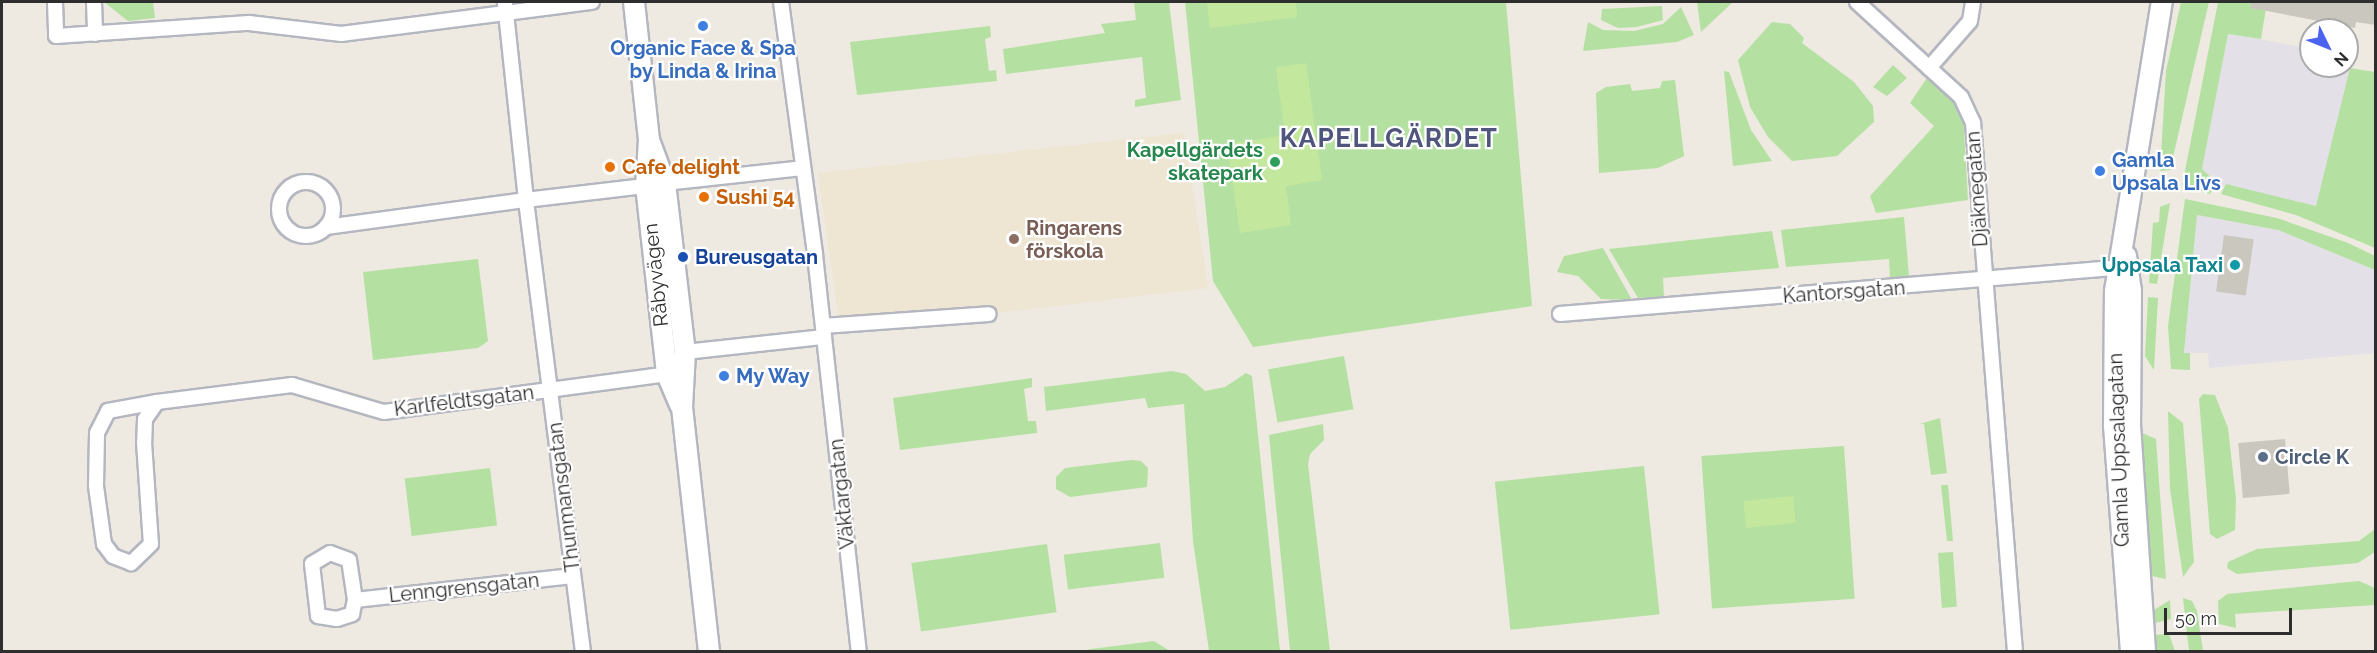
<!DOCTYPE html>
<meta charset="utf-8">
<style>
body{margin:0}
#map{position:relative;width:2377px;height:653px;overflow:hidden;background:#eee9e1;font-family:Raleway,sans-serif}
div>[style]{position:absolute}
.industrial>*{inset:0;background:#e3e1e7}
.education>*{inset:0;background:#eee6d2}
.green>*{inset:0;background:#b4e1a2;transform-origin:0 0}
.pitch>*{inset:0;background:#c4e79e;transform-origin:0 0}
.building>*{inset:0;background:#cac7bf;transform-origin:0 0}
.roads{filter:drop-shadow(2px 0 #b4b6c0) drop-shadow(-2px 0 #b4b6c0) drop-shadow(0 2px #b4b6c0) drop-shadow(0 -2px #b4b6c0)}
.minor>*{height:14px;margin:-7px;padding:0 7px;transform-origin:7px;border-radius:7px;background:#fff}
.minor>.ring{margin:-7px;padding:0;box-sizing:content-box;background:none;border:14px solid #fff;border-radius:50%}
.secondary>*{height:20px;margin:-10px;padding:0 10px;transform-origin:10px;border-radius:10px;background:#fff}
.dots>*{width:16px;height:16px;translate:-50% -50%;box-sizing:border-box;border:3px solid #fff;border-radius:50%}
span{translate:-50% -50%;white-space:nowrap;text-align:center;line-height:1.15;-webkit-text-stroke:4.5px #fff;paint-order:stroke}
.shop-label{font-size:20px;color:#366cbe;font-weight:700}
.left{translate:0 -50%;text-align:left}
.leisure-label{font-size:20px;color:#27864d;font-weight:700}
.right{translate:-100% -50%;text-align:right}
.food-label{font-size:20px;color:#c56008;font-weight:700}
.street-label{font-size:20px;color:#2e2e2e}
.education-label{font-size:20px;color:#785e54;font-weight:700}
.transit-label{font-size:20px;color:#164399;font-weight:700}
.culture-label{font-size:20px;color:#0d838f;font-weight:700}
.service-label{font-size:20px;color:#4e5e75;font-weight:700}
.district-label{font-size:26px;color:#50557d;font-weight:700;letter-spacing:1.5px}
.frame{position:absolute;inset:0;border:3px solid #2e2e2e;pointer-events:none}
.north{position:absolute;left:2299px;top:18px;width:60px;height:60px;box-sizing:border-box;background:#fff;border:2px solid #ababab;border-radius:50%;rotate:133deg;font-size:16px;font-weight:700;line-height:24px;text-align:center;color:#2e2e2e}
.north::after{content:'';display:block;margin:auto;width:21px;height:27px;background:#4c62f0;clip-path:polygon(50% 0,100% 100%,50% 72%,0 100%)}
.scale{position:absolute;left:2164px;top:608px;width:128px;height:27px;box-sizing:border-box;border:3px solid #2e2e2e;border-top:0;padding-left:8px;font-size:18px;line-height:21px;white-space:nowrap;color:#2e2e2e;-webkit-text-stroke:4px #fff;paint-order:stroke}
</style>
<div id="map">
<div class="industrial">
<i style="clip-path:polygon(2228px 33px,2311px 49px,2311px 66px,2347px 66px,2347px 55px,2354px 57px,2316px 207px,2222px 186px,2202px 169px)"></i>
<i style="clip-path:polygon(2197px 215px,2278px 230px,2375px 270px,2375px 353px,2209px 368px,2208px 353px,2184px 353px)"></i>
</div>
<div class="education">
<i style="clip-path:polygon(1184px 133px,1208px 288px,989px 314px,840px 325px,818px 173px)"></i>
</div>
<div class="green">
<i style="clip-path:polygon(104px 2px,153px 2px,155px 18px,128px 21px)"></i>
<i style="clip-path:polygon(1134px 2px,1169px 2px,1181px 100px,1135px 107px,1135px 100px,1146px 98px,1142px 57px,1006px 74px,1003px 49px,1105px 33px,1101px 24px,1136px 20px)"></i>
<i style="clip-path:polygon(1185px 2px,1506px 2px,1532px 306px,1253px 347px,1213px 281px)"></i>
<i style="clip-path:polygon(1697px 2px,1733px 2px,1701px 32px)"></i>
<i style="clip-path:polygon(2181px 2px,2209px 2px,2170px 170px,2160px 171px,2166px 71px)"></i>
<i style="clip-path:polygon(2218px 2px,2267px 2px,2261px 39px,2228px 34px,2202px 169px,2217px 183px,2210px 194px,2182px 186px)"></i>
<i style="clip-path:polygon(1662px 6px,1663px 20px,1637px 27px,1618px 28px,1601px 20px,1602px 9px)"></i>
<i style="clip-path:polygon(1681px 7px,1694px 35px,1677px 42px,1583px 51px,1588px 22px,1603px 30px,1634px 31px,1663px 24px)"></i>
<i style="clip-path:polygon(1772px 22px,1790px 24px,1804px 38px,1802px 43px,1854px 82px,1873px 106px,1874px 122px,1837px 156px,1792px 161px,1768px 137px,1750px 107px,1738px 60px)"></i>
<i style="clip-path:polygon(990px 26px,991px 37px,985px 39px,989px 71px,996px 70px,997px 81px,857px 95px,850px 42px)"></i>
<i style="clip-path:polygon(1893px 65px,1907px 78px,1887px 96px,1873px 87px)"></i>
<i style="clip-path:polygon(2350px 68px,2375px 72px,2375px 248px,2296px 215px,2221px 194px,2226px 184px,2316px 206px)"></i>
<i style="clip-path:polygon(1724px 71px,1729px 72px,1751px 130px,1772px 161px,1733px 166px)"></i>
<i style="clip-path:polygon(1929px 75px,1963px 113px,1968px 200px,1876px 213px,1870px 196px,1934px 126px,1910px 103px)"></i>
<i style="clip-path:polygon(1675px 80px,1684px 156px,1658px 168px,1599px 173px,1596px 93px,1606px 87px,1630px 84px,1632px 91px,1660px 88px,1662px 81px)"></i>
<i style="clip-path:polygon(2185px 199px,2277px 218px,2348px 243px,2375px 256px,2375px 270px,2278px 230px,2197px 215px,2184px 353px,2190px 353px,2190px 370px,2171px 369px,2168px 326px)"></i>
<i style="clip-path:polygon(2170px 203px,2157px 284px,2149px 283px,2153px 223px,2159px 222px,2160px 207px)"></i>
<i style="clip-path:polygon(1904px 217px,1909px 276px,1890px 278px,1889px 259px,1786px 267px,1781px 230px)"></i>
<i style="clip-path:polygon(1772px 231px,1779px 268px,1663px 278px,1664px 297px,1638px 298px,1609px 249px)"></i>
<i style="clip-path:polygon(1603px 248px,1632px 300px,1601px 299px,1578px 276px,1557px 272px,1564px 256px)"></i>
<i style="clip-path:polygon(478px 259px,488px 341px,478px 348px,373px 360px,363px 272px)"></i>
<i style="clip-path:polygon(2148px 297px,2158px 298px,2154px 370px,2145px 356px)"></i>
<i style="left:1344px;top:356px;width:54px;height:77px;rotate:80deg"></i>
<i style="clip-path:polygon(1172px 371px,1186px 374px,1205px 391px,1225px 387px,1246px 373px,1252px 376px,1280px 651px,1209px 651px,1193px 541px,1184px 404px,1148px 408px,1145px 398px,1046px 411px,1044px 387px)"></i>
<i style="clip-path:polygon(1032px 378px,1032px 387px,1024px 389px,1028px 421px,1036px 421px,1037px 433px,900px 450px,893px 398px)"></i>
<i style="clip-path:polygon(2215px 395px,2228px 428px,2236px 499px,2235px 530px,2217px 539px,2210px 534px,2199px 399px,2203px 394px)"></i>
<i style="clip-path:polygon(2168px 411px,2183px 423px,2194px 562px,2183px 577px,2170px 489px)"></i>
<i style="clip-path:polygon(1940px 418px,1947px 473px,1931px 475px,1924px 424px,1920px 424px)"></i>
<i style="clip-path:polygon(1323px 424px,1324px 440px,1310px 454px,1308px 464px,1330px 651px,1290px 651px,1269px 435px)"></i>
<i style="clip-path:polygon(2140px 432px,2156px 439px,2166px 579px,2147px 575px)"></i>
<i style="left:1844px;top:446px;width:153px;height:143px;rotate:86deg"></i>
<i style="clip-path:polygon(1131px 460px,1141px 461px,1148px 468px,1147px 487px,1070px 497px,1056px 489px,1056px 477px,1065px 468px)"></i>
<i style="left:1644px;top:466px;width:149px;height:150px;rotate:84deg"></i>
<i style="left:490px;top:468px;width:58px;height:86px;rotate:83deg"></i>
<i style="clip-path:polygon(1941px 485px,1948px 485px,1953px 541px,1947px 541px)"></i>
<i style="clip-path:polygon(2375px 529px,2375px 552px,2358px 563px,2237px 574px,2227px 568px,2228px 562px,2257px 549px,2359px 541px)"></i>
<i style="left:1160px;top:543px;width:35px;height:97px;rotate:83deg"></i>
<i style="left:1047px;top:544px;width:69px;height:137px;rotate:82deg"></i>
<i style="left:1953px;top:552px;width:55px;height:15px;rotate:86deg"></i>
<i style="clip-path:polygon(2359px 581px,2375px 588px,2375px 605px,2235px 614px,2236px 628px,2219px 624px,2218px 601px,2227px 594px)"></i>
<i style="clip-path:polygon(2183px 598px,2192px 601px,2197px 611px,2203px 651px,2189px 651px)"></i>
<i style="clip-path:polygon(2170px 600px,2171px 619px,2151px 624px,2154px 610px)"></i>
<i style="clip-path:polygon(2169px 634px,2175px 651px,2153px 651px,2152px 635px)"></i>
<i style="clip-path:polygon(1154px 641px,1170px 651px,1083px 651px,1091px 649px)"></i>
</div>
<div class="pitch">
<i style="clip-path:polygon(1207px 2px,1296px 2px,1297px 17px,1210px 28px)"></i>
<i style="clip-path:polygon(1306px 63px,1322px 180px,1286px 186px,1291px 225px,1240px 233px,1227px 144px,1285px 135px,1276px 67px)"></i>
<i style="left:1793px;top:496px;width:27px;height:50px;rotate:84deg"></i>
</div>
<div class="building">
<i style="clip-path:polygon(2252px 2px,2376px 2px,2376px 25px,2356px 22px,2355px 28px,2251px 8px)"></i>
<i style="left:2224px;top:235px;width:30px;height:57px;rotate:8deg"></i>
<i style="left:2285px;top:439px;width:55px;height:47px;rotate:85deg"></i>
</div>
<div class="roads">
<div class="minor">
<i style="left:55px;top:2px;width:34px;rotate:88deg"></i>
<i style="left:56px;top:36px;width:193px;rotate:-3.9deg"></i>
<i style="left:249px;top:23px;width:93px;rotate:6.8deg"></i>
<i style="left:341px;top:34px;width:253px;rotate:-7.3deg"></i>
<i style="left:94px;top:2px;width:32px;rotate:88deg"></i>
<i style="left:781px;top:2px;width:255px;rotate:82.3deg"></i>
<i style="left:815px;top:255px;width:399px;rotate:83.7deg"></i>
<i style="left:1857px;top:2px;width:141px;rotate:42.4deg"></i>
<i style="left:1961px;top:97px;width:29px;rotate:65deg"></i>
<i style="left:1973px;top:123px;width:531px;rotate:85.46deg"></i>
<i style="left:1929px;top:68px;width:62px;rotate:-48.9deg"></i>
<i style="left:1970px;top:21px;width:19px;rotate:-81deg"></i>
<i class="ring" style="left:279px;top:182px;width:40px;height:40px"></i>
<i style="left:665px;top:183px;width:138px;rotate:-6.2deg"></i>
<i style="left:326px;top:227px;width:202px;rotate:-7.7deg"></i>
<i style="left:526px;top:200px;width:199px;rotate:-96.1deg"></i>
<i style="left:1560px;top:314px;width:568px;rotate:-4.75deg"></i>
<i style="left:823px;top:326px;width:166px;rotate:-4.1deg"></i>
<i style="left:685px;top:352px;width:140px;rotate:-6.2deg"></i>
<i style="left:157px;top:402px;width:21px;rotate:125deg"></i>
<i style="left:145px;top:419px;width:23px;rotate:92deg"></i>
<i style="left:144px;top:442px;width:102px;rotate:86.1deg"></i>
<i style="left:151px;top:544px;width:28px;rotate:136deg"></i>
<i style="left:131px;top:563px;width:19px;rotate:-159deg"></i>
<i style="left:113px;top:556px;width:15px;rotate:-127deg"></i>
<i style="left:104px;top:544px;width:59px;rotate:-97.9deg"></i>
<i style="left:96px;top:486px;width:53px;rotate:-88.9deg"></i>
<i style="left:97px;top:433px;width:25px;rotate:-63deg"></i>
<i style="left:108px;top:411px;width:50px;rotate:-10.4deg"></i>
<i style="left:157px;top:402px;width:136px;rotate:-7.2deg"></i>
<i style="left:292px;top:385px;width:96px;rotate:16.4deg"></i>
<i style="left:384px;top:412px;width:286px;rotate:-7.6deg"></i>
<i style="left:355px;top:600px;width:40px;rotate:-98.5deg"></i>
<i style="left:349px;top:560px;width:20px;rotate:-160deg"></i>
<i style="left:330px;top:553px;width:21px;rotate:149deg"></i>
<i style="left:312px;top:564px;width:52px;rotate:83.4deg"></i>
<i style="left:318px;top:616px;width:19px;rotate:9deg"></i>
<i style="left:337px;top:619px;width:16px;rotate:-18deg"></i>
<i style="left:352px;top:614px;width:14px;rotate:-78deg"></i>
<i style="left:355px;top:600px;width:219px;rotate:-6.3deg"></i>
<i style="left:583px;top:652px;width:456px;rotate:-97.2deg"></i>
<i style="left:526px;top:200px;width:121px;rotate:-6.7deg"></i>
</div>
<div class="secondary">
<i style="left:634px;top:2px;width:139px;rotate:83.8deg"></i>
<i style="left:649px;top:140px;width:46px;rotate:93.7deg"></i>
<i style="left:646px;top:186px;width:189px;rotate:83.6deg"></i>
<i style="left:667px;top:374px;width:34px;rotate:67deg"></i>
<i style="left:649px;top:140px;width:46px;rotate:69.6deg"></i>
<i style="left:665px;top:183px;width:170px;rotate:83.3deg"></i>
<i style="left:685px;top:352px;width:55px;rotate:93.1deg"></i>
<i style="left:682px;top:407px;width:246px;rotate:83.7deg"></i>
<i style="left:2126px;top:256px;width:34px;rotate:82deg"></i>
<i style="left:2131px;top:290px;width:135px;rotate:90.4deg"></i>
<i style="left:2130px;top:425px;width:227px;rotate:86.2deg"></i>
<i style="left:2131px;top:652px;width:228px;rotate:-94.3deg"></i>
<i style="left:2114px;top:425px;width:134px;rotate:-89.6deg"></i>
<i style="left:2115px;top:291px;width:293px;rotate:-80.8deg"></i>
</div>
</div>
<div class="dots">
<i style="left:703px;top:26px;background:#3f7fe0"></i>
<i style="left:1275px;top:162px;background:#2e9e5b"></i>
<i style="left:610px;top:167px;background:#e8710a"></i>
<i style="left:2100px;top:171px;background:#3f7fe0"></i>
<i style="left:704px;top:197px;background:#e8710a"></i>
<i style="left:1014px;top:239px;background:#8d6e63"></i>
<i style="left:683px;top:257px;background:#1a4fb4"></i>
<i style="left:2235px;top:265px;background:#0f9aa8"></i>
<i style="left:724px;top:376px;background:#3f7fe0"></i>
<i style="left:2263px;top:457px;background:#5c6f8a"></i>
</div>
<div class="shop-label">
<span style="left:703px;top:60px">Organic Face &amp; Spa<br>by Linda &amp; Irina</span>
<span class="left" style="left:2112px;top:172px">Gamla<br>Upsala Livs</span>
<span class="left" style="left:736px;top:376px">My Way</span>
</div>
<div class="leisure-label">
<span class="right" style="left:1263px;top:162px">Kapellgärdets<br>skatepark</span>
</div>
<div class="food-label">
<span class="left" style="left:622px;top:167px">Cafe delight</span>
<span class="left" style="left:716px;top:197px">Sushi 54</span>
</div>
<div class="street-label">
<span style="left:1977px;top:189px;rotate:-94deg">Djäknegatan</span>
<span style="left:656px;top:275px;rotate:-96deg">Råbyvägen</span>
<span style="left:1844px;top:292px;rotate:-4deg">Kantorsgatan</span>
<span style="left:464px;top:401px;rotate:-7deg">Karlfeldtsgatan</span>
<span style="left:2119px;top:450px;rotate:-92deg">Gamla Uppsalagatan</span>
<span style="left:842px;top:494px;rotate:-96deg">Väktargatan</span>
<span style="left:564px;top:497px;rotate:-97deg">Thunmansgatan</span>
<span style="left:464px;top:588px;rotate:-6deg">Lenngrensgatan</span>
</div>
<div class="education-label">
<span class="left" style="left:1026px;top:240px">Ringarens<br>förskola</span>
</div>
<div class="transit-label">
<span class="left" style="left:695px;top:257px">Bureusgatan</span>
</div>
<div class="culture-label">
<span class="right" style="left:2223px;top:265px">Uppsala Taxi</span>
</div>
<div class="service-label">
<span class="left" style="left:2275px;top:457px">Circle K</span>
</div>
<div class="district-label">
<span style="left:1389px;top:139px">KAPELLGÄRDET</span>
</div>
<div class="frame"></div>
<div class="north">N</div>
<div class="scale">50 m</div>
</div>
